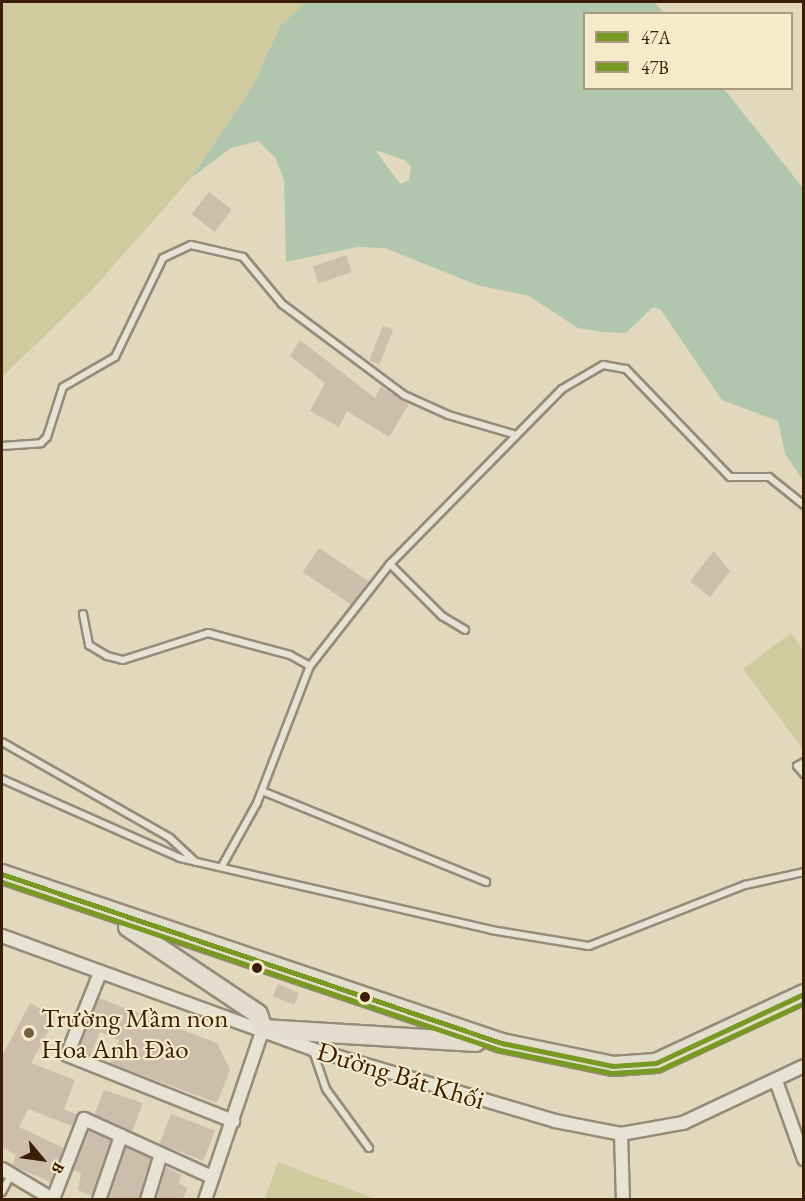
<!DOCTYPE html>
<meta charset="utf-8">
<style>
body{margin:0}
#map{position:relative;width:805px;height:1201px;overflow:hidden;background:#e1d8bd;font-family:"EB Garamond",serif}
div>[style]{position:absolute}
.green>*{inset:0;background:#cfcb9e}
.water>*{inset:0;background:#b0c6ad}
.building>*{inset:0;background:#cdbeab;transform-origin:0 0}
.roads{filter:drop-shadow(2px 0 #948b79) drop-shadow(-2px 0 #948b79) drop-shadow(0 2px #948b79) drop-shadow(0 -2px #948b79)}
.lane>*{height:6px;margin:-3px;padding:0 3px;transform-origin:3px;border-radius:3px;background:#e6e2d4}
.street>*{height:12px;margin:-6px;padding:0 6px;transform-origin:6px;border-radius:6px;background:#e6e2d4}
.primary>*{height:18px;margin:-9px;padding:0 9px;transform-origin:9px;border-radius:9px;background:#e2ddcd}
.bus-1>*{height:4.5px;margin:-2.25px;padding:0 2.25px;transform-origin:2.25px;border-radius:2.25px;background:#799a22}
.bus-2>*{height:4.5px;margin:-2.25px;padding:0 2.25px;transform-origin:2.25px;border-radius:2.25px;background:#799a22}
.dots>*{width:16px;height:16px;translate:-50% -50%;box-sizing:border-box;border:3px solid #f5ebca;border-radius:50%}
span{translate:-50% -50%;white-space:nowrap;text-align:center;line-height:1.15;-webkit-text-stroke:4.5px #f5ebca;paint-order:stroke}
.poi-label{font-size:27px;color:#391d06}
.left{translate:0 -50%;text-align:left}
.street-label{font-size:27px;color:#391d06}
.frame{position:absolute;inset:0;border:3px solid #391d06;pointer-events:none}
.legend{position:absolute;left:583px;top:12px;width:210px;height:78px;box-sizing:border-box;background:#f5ebca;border:2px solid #aa997c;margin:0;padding:8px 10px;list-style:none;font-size:18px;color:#391d06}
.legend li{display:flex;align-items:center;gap:12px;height:30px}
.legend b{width:30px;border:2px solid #aa997c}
.north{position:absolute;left:12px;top:1129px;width:60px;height:60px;-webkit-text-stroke:4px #f5ebca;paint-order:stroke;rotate:119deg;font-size:16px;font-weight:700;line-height:24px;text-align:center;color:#391d06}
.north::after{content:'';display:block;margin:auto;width:21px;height:27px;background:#391d06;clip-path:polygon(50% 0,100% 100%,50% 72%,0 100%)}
</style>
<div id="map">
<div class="green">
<i style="clip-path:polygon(2px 2px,306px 2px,280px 26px,253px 86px,191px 178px,91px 291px,2px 377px)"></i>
<i style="clip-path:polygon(791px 633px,803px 650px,803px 749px,743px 669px)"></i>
<i style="clip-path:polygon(278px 1162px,375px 1199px,265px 1199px)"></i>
</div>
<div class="water">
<i style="clip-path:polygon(evenodd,306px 2px,654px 2px,664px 13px,584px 14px,584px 88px,724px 89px,803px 188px,803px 480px,785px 454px,778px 421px,722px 400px,661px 310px,653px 307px,626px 333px,603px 332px,578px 328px,529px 296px,477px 285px,385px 248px,357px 247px,286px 262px,284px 180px,275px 157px,258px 141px,231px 148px,191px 178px,253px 86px,280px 26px,306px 2px,375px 150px,405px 160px,411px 167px,409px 180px,400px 184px,375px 150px)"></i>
</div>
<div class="building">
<i style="left:209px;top:192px;width:29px;height:28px;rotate:38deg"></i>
<i style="left:346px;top:255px;width:18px;height:35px;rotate:71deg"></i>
<i style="left:383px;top:326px;width:11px;height:37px;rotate:22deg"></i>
<i style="clip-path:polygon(300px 340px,375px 398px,381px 387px,409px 404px,389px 437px,347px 411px,339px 427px,310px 411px,325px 383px,290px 356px)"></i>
<i style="left:319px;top:548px;width:60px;height:29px;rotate:34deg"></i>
<i style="clip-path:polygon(714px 551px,730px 571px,710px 597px,690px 581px)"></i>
<i style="left:278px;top:984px;width:23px;height:13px;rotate:23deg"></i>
<i style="clip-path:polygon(99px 998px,217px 1043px,230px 1070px,217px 1103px,110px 1063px,119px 1040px,100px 1032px,91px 1055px,78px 1050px)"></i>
<i style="clip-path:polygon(30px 1003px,56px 1017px,31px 1063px,75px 1080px,64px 1109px,77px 1115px,72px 1126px,28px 1109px,19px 1127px,64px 1148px,50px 1182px,12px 1165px,16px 1155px,2px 1147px,2px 1056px)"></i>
<i style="clip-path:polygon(104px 1090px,143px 1103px,132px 1132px,94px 1115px)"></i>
<i style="left:171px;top:1114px;width:47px;height:32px;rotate:21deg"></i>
<i style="clip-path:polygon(89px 1130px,111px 1140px,92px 1196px,78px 1190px,81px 1173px,73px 1170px)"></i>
<i style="clip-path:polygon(126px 1147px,151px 1159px,139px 1200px,108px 1200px)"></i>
<i style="clip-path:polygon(166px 1167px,182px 1175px,178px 1183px,188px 1188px,182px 1200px,156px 1200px)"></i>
</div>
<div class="roads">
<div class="lane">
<i style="left:2px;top:446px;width:39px;rotate:-4deg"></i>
<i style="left:41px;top:443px;width:8px;rotate:-45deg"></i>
<i style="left:47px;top:437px;width:52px;rotate:-72.3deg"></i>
<i style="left:63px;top:387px;width:60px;rotate:-30deg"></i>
<i style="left:115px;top:357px;width:110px;rotate:-64.1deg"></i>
<i style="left:163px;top:258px;width:31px;rotate:-25deg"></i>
<i style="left:191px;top:245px;width:53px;rotate:13deg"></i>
<i style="left:243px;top:257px;width:61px;rotate:50.3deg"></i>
<i style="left:282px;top:304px;width:152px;rotate:36.7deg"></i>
<i style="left:404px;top:395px;width:48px;rotate:24.4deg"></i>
<i style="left:448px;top:415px;width:68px;rotate:16.3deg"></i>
<i style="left:390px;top:564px;width:74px;rotate:45deg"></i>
<i style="left:442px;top:616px;width:27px;rotate:31deg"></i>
<i style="left:83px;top:614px;width:32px;rotate:79deg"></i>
<i style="left:89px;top:645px;width:21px;rotate:31deg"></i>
<i style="left:107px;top:656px;width:16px;rotate:14deg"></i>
<i style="left:123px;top:660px;width:89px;rotate:-17.6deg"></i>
<i style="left:208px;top:633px;width:85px;rotate:15deg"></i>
<i style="left:290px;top:655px;width:23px;rotate:29deg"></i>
<i style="left:2px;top:742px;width:193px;rotate:29.7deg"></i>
<i style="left:170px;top:838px;width:35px;rotate:43deg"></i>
<i style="left:804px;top:762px;width:8px;rotate:150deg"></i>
<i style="left:797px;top:766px;width:11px;rotate:49deg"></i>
<i style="left:2px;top:779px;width:195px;rotate:23.9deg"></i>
<i style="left:180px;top:858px;width:319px;rotate:13deg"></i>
<i style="left:491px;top:930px;width:99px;rotate:9.3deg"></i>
<i style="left:589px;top:946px;width:168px;rotate:-21.4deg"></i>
<i style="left:745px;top:885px;width:60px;rotate:-12.4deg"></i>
<i style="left:262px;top:791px;width:242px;rotate:22.1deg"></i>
<i style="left:222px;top:866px;width:72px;rotate:-60.9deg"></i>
<i style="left:257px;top:803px;width:147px;rotate:-68.9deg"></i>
<i style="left:310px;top:666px;width:130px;rotate:-51.9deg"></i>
<i style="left:390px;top:564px;width:245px;rotate:-45.5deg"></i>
<i style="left:562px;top:389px;width:48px;rotate:-30.3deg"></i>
<i style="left:603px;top:365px;width:23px;rotate:10deg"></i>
<i style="left:626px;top:369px;width:150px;rotate:46.1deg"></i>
<i style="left:730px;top:477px;width:39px"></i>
<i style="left:769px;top:477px;width:45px;rotate:38.7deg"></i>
<i style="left:313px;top:1051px;width:40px;rotate:71.1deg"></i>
<i style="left:326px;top:1089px;width:73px;rotate:53.9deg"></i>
<i style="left:2px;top:1192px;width:19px;rotate:-62deg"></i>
</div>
<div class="street">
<i style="left:2px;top:936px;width:330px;rotate:20deg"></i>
<i style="left:312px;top:1049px;width:253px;rotate:16.5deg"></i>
<i style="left:555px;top:1121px;width:67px;rotate:11.1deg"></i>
<i style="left:621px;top:1134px;width:63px;rotate:-10.1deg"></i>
<i style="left:683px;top:1123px;width:134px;rotate:-25.2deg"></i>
<i style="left:100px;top:973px;width:88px;rotate:111.9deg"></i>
<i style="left:67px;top:1055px;width:179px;rotate:21.7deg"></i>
<i style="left:776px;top:1081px;width:83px;rotate:70.3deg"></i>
<i style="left:621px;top:1134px;width:66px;rotate:88.3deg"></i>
<i style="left:2px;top:1169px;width:61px;rotate:30.8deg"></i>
<i style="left:53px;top:1199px;width:86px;rotate:-68.8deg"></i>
<i style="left:84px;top:1119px;width:141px;rotate:24.4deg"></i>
<i style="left:99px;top:1200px;width:68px;rotate:-71deg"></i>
<i style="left:147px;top:1200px;width:48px;rotate:-73.1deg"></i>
<i style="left:205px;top:1200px;width:181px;rotate:-71.3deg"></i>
</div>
<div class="primary">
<i style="left:2px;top:874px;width:528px;rotate:18.68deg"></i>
<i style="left:502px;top:1043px;width:113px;rotate:11.7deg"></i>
<i style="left:613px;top:1066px;width:43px;rotate:-4deg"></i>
<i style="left:656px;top:1063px;width:163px;rotate:-25deg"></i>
<i style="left:128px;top:927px;width:156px;rotate:33.8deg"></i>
<i style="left:258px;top:1014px;width:16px;rotate:72deg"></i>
<i style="left:263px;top:1029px;width:213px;rotate:3.5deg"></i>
</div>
</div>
<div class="bus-1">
<i style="left:2px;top:874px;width:528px;rotate:18.68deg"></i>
<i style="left:502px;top:1043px;width:113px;rotate:11.7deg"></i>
<i style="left:613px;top:1066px;width:43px;rotate:-4deg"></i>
<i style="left:656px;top:1063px;width:163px;rotate:-25deg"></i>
</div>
<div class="bus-2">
<i style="left:2px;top:882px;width:526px;rotate:18.64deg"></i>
<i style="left:500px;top:1050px;width:114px;rotate:11.6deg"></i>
<i style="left:612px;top:1073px;width:47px;rotate:-3.7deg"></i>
<i style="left:659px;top:1070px;width:160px;rotate:-24.8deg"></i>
</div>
<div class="dots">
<i style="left:257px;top:968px;background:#391d06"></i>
<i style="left:365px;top:997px;background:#391d06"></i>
<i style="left:29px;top:1033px;background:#745e46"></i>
</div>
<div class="poi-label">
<span class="left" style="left:41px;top:1033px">Trường Mầm non<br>Hoa Anh Đào</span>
</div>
<div class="street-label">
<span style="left:401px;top:1075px;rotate:17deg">Đường Bát Khối</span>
</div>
<div class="frame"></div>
<ul class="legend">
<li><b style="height:8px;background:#799a22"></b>47A</li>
<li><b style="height:8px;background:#799a22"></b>47B</li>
</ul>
<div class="north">B</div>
</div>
